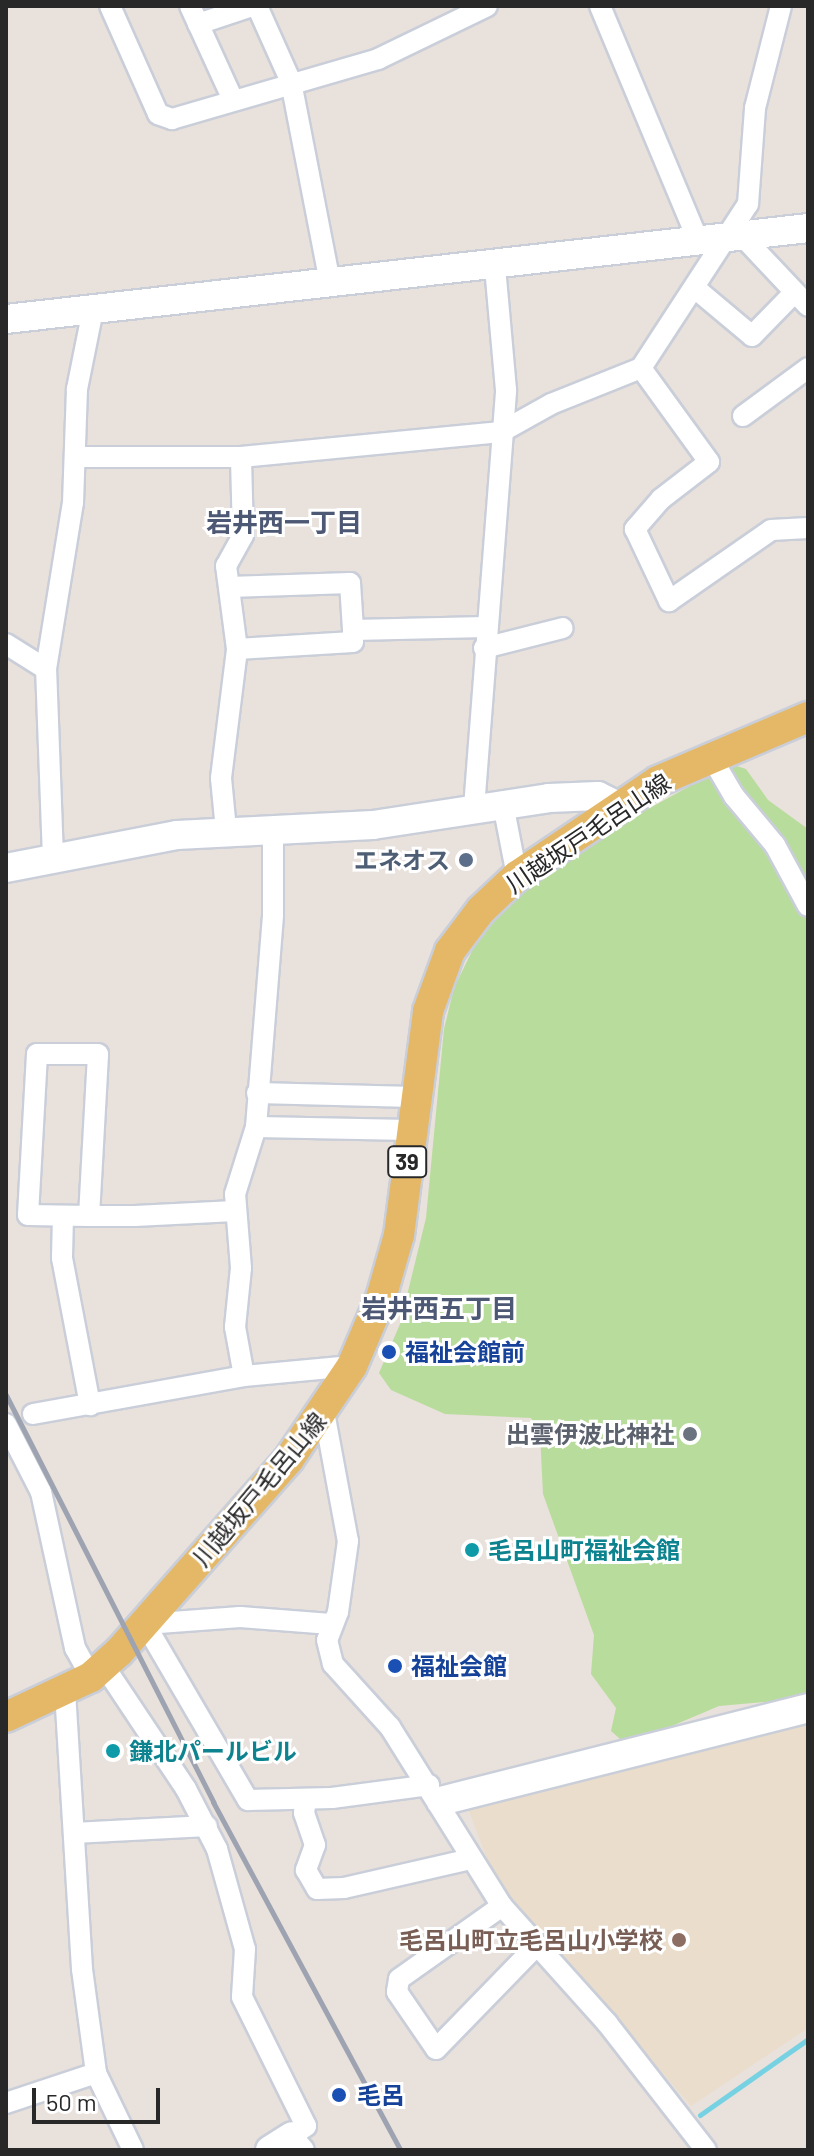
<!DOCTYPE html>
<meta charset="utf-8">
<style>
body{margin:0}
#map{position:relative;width:814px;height:2156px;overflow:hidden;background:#e9e1db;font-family:Barlow,"Noto Sans JP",sans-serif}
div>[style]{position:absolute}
.education>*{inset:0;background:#eaddcb}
.green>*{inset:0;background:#b8dc9c}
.stream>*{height:5px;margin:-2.5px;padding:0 2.5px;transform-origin:2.5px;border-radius:2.5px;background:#76d2e3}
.roads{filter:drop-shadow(2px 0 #c9ced9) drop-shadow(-2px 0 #c9ced9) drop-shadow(0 2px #c9ced9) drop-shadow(0 -2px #c9ced9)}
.street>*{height:20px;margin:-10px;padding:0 10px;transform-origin:10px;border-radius:10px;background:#fff}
.secondary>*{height:28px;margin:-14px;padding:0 14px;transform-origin:14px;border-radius:14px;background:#fff}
.primary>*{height:30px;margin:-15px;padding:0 15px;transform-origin:15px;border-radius:15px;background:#e4b866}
.rail>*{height:5px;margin:-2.5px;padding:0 2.5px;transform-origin:2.5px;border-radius:2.5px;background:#9ea3b1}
.dots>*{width:22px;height:22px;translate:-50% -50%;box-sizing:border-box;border:4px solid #fff;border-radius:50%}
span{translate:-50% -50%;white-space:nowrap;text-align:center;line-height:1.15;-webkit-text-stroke:6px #fff;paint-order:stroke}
.shield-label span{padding:2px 6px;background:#fff;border:2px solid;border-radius:6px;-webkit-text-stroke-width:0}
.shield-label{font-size:22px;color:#282828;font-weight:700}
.street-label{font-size:24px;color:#282828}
.service-label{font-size:24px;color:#4e5e75;font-weight:700}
.right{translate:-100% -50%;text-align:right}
.transit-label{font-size:24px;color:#164399;font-weight:700}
.left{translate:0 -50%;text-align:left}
.worship-label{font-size:24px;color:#5b616d;font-weight:700}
.culture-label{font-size:24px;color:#0d838f;font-weight:700}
.education-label{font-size:24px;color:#785e54;font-weight:700}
.neighbourhood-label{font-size:26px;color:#4d5874;font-weight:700}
.frame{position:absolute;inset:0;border:8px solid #282828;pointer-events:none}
.scale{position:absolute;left:32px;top:2088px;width:128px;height:36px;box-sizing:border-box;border:4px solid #282828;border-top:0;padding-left:10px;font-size:24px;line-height:28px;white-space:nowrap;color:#282828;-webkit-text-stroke:6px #fff;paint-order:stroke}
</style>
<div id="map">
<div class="education">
<i style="clip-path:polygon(808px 1722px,808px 2028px,691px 2106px,511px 1897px,489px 1864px,468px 1808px)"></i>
</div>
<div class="green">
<i style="clip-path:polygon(730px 764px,746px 769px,768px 800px,808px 829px,808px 1691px,788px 1700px,719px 1706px,627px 1745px,611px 1731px,616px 1708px,591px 1674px,594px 1635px,543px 1494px,540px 1433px,531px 1418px,445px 1414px,391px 1390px,379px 1373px,400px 1324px,426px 1218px,444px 1029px,454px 988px,473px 949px,496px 915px,527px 890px,619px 825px)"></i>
</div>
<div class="stream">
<i style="left:700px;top:2115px;width:132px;rotate:-35.1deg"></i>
</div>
<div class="roads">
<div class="street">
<i style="left:110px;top:6px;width:118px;rotate:66deg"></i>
<i style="left:158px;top:114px;width:15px;rotate:20deg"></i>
<i style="left:172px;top:119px;width:215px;rotate:-16.2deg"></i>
<i style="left:378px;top:59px;width:121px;rotate:-25.9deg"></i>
<i style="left:190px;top:6px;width:103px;rotate:65.4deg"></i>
<i style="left:257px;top:6px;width:83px;rotate:65.9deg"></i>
<i style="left:291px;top:82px;width:205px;rotate:79deg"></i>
<i style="left:600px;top:6px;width:257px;rotate:67.3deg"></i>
<i style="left:198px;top:24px;width:57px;rotate:-18.4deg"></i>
<i style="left:744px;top:238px;width:93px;rotate:46.7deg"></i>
<i style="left:696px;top:289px;width:73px;rotate:40deg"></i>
<i style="left:752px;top:336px;width:60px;rotate:-45.7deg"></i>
<i style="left:641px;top:368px;width:116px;rotate:54.1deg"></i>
<i style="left:709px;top:462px;width:61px;rotate:142.4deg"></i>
<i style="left:661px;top:499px;width:40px;rotate:131deg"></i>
<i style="left:635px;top:529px;width:80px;rotate:64.7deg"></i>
<i style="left:669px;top:601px;width:124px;rotate:-34.8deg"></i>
<i style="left:771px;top:530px;width:37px;rotate:-3deg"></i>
<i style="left:743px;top:416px;width:81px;rotate:-36.4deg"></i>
<i style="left:75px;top:457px;width:166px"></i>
<i style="left:241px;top:457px;width:261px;rotate:-5.5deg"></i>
<i style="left:501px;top:432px;width:57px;rotate:-29.2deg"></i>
<i style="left:551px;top:404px;width:97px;rotate:-21.8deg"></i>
<i style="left:641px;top:368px;width:196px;rotate:-56.9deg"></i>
<i style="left:748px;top:204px;width:96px;rotate:-85.8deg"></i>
<i style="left:755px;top:108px;width:105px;rotate:-75.7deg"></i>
<i style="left:229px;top:587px;width:121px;rotate:-1.9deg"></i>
<i style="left:350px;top:583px;width:47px;rotate:86.3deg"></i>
<i style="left:6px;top:644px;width:47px;rotate:32deg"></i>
<i style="left:484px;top:648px;width:81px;rotate:-14.2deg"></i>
<i style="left:237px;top:649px;width:116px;rotate:-3.5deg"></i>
<i style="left:353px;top:642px;width:12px;rotate:-90deg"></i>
<i style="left:353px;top:630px;width:133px;rotate:-1.3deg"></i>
<i style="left:710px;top:755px;width:48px;rotate:59.7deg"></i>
<i style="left:734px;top:796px;width:64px;rotate:50.1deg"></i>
<i style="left:775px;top:845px;width:69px;rotate:61.6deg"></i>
<i style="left:503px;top:804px;width:73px;rotate:79deg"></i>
<i style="left:474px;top:808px;width:419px;rotate:-85.6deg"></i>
<i style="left:506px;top:390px;width:124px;rotate:-95.1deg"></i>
<i style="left:226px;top:830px;width:52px;rotate:-95.5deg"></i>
<i style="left:221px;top:778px;width:130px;rotate:-82.9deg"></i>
<i style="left:237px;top:649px;width:84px;rotate:-97.5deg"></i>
<i style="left:226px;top:566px;width:35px;rotate:-61deg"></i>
<i style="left:243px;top:535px;width:78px;rotate:-91.5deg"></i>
<i style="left:53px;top:858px;width:189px;rotate:-92.1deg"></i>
<i style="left:46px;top:669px;width:168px;rotate:-80.8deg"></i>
<i style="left:73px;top:503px;width:114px;rotate:-88deg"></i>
<i style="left:77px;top:389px;width:81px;rotate:-78.6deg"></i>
<i style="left:257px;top:1093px;width:157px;rotate:1.5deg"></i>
<i style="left:256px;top:1127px;width:154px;rotate:1.1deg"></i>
<i style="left:63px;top:1216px;width:42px;rotate:91.4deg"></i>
<i style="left:62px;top:1258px;width:150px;rotate:79.2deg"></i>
<i style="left:89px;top:1216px;width:162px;rotate:-86.8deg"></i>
<i style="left:98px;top:1054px;width:61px;rotate:180deg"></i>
<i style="left:37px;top:1054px;width:161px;rotate:93.2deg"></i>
<i style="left:28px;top:1215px;width:61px;rotate:0.9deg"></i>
<i style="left:89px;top:1216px;width:46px"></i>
<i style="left:135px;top:1216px;width:100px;rotate:-2.9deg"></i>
<i style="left:244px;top:1376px;width:50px;rotate:-100.4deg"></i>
<i style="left:235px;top:1327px;width:59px;rotate:-84.2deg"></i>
<i style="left:241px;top:1268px;width:74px;rotate:-94.6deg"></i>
<i style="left:235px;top:1194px;width:70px;rotate:-72.6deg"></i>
<i style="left:256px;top:1127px;width:213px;rotate:-85.4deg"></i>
<i style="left:273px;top:915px;width:86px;rotate:-90deg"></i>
<i style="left:324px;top:1412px;width:131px;rotate:79.5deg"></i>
<i style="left:348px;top:1541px;width:72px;rotate:98deg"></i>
<i style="left:338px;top:1612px;width:30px;rotate:111deg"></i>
<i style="left:327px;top:1640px;width:25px;rotate:76deg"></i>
<i style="left:333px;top:1664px;width:85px;rotate:47.9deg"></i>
<i style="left:390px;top:1727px;width:211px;rotate:58deg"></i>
<i style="left:502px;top:1906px;width:157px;rotate:48.1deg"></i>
<i style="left:607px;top:2023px;width:161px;rotate:52.1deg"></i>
<i style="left:33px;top:1414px;width:214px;rotate:-10.2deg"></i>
<i style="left:244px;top:1376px;width:108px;rotate:-5.3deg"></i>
<i style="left:6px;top:1424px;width:76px;rotate:62.8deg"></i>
<i style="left:41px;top:1492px;width:160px;rotate:77.7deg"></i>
<i style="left:75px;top:1648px;width:33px;rotate:61deg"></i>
<i style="left:331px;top:1624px;width:91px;rotate:-175.6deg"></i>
<i style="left:240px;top:1617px;width:95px;rotate:175.8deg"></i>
<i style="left:145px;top:1624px;width:204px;rotate:59.7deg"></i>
<i style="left:248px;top:1800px;width:84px;rotate:-1.4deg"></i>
<i style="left:332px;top:1798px;width:98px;rotate:-7.6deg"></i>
<i style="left:104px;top:1666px;width:148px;rotate:56.3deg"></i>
<i style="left:186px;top:1789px;width:68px;rotate:62.7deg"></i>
<i style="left:217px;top:1849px;width:104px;rotate:74.4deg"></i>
<i style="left:245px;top:1949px;width:48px;rotate:93.6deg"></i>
<i style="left:242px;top:1997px;width:144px;rotate:63.6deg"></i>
<i style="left:306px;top:2126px;width:17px;rotate:144deg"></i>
<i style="left:292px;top:2136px;width:18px;rotate:49deg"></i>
<i style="left:65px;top:1691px;width:279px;rotate:86.5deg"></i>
<i style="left:82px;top:1969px;width:105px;rotate:82.3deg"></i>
<i style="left:96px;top:2073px;width:85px;rotate:64.3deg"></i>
<i style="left:306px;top:1800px;width:13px;rotate:99deg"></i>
<i style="left:304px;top:1813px;width:34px;rotate:71deg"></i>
<i style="left:315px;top:1845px;width:27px;rotate:110deg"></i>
<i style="left:306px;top:1870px;width:22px;rotate:60deg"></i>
<i style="left:317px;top:1889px;width:27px;rotate:-2deg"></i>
<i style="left:344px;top:1888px;width:130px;rotate:-12.9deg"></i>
<i style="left:74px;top:1833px;width:133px;rotate:-3deg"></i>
<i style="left:502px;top:1906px;width:126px;rotate:144.7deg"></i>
<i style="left:399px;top:1979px;width:13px;rotate:99deg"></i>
<i style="left:397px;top:1992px;width:69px;rotate:55.6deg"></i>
<i style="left:436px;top:2049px;width:145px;rotate:-45.8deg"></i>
<i style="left:6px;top:2103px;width:95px;rotate:-18.4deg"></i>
</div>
<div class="secondary">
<i style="left:6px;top:319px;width:807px;rotate:-6.47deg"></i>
<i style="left:6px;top:868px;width:174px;rotate:-10.9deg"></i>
<i style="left:177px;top:835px;width:196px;rotate:-2.9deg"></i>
<i style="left:373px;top:825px;width:178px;rotate:-8.7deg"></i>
<i style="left:549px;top:798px;width:49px;rotate:-2.3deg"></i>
<i style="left:598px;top:796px;width:25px;rotate:26deg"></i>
<i style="left:441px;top:1801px;width:379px;rotate:-14.2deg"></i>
<i style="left:270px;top:2150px;width:26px;rotate:-32deg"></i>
</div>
<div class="primary">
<i style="left:6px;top:1717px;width:94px;rotate:-25.2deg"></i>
<i style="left:91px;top:1677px;width:38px;rotate:-42deg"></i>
<i style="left:119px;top:1652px;width:257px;rotate:-48.6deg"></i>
<i style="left:289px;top:1459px;width:112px;rotate:-55.9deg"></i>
<i style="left:352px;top:1366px;width:74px;rotate:-66.9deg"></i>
<i style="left:381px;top:1298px;width:66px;rotate:-74.1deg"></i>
<i style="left:399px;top:1235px;width:226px;rotate:-82.6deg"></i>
<i style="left:428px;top:1011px;width:64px;rotate:-69.9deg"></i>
<i style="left:450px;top:951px;width:51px;rotate:-52.9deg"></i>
<i style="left:481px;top:910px;width:50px;rotate:-43.4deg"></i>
<i style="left:517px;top:876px;width:170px;rotate:-34deg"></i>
<i style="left:658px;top:781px;width:163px;rotate:-23.1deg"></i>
</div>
</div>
<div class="rail">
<i style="left:6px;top:1395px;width:457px;rotate:63deg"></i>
<i style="left:213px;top:1802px;width:395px;rotate:61.7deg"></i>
</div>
<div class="dots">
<i style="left:466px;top:860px;background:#5c6f8a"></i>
<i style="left:389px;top:1352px;background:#1a4fb4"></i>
<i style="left:690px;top:1434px;background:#6b7280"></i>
<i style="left:472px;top:1550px;background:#0f9aa8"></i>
<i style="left:395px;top:1666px;background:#1a4fb4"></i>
<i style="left:113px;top:1751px;background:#0f9aa8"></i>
<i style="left:679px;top:1940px;background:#8d6e63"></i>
<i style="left:339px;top:2095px;background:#1a4fb4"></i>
</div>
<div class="shield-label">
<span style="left:407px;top:1162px">39</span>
</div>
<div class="street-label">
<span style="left:588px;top:833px;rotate:-34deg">川越坂戸毛呂山線</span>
<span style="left:259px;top:1489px;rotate:-50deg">川越坂戸毛呂山線</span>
</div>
<div class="service-label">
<span class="right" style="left:450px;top:860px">エネオス</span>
</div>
<div class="transit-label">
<span class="left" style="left:405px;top:1352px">福祉会館前</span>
<span class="left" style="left:411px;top:1666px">福祉会館</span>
<span class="left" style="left:357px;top:2095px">毛呂</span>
</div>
<div class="worship-label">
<span class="right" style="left:674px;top:1434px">出雲伊波比神社</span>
</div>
<div class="culture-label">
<span class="left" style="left:488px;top:1550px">毛呂山町福祉会館</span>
<span class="left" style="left:129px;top:1751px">鎌北パールビル</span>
</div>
<div class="education-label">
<span class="right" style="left:663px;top:1940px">毛呂山町立毛呂山小学校</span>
</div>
<div class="neighbourhood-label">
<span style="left:284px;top:522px">岩井西一丁目</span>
<span style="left:439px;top:1308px">岩井西五丁目</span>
</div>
<div class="frame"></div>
<div class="scale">50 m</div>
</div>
